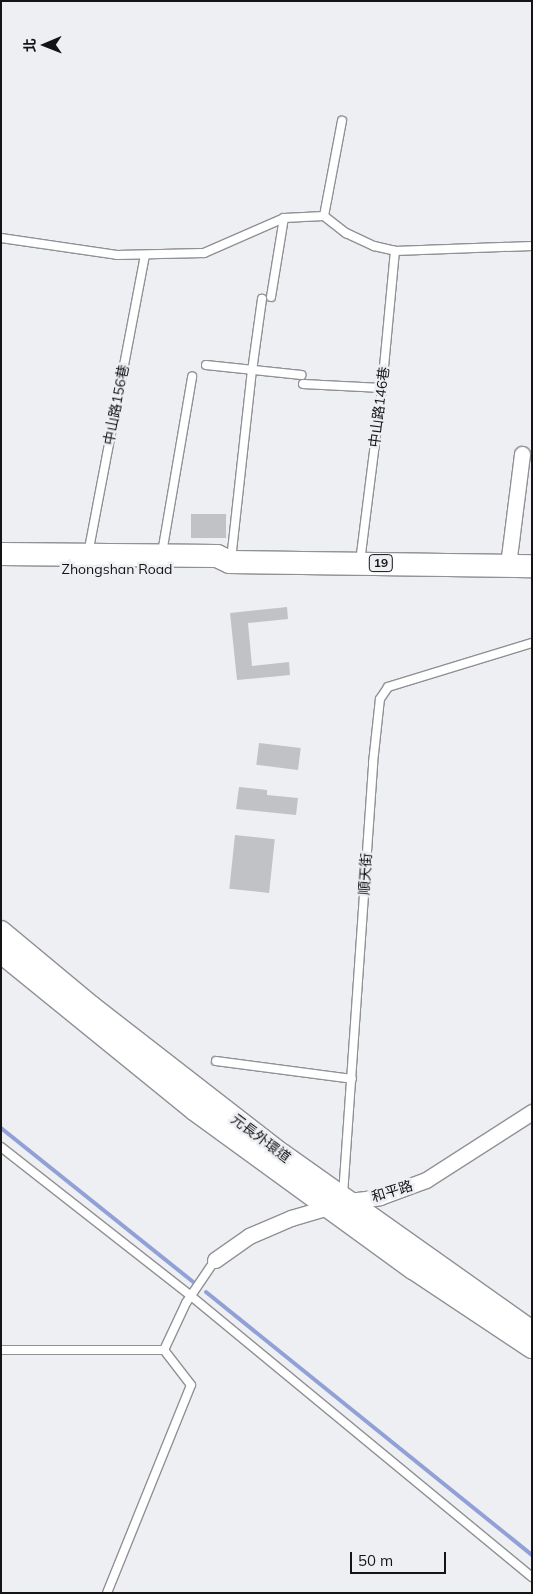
<!DOCTYPE html>
<meta charset="utf-8">
<style>
body{margin:0}
#map{position:relative;width:533px;height:1594px;overflow:hidden;background:#eeeff3;font-family:Mulish,"Noto Sans TC",sans-serif}
div>[style]{position:absolute}
.stream>*{height:4px;margin:-2px;padding:0 2px;transform-origin:2px;border-radius:2px;background:#91a0d6}
.building>*{inset:0;background:#c1c2c6;transform-origin:0 0}
.roads{filter:drop-shadow(1px 0 #909195) drop-shadow(-1px 0 #909195) drop-shadow(0 1px #909195) drop-shadow(0 -1px #909195)}
.lane>*{height:8px;margin:-4px;padding:0 4px;transform-origin:4px;border-radius:4px;background:#fff}
.street>*{height:15px;margin:-7.5px;padding:0 7.5px;transform-origin:7.5px;border-radius:7.5px;background:#fff}
.secondary>*{height:20px;margin:-10px;padding:0 10px;transform-origin:10px;border-radius:10px;background:#fff}
.primary>*{height:22px;margin:-11px;padding:0 11px;transform-origin:11px;border-radius:11px;background:#fff}
span{translate:-50% -50%;white-space:nowrap;text-align:center;line-height:1.15;-webkit-text-stroke:5px #eeeff3;paint-order:stroke}
.shield-label span{padding:1px 4px;background:#eeeff3;border:1px solid;border-radius:4px;-webkit-text-stroke-width:0}
.shield-label{font-size:12px;color:#141416;font-weight:700}
.street-label{font-size:14px;color:#141416}
.frame{position:absolute;inset:0;border:2px solid #141416;pointer-events:none}
.north{position:absolute;left:20px;top:20px;width:50px;height:50px;-webkit-text-stroke:4px #eeeff3;paint-order:stroke;rotate:269deg;font-size:14px;font-weight:700;line-height:20px;text-align:center;color:#141416}
.north::after{content:'';display:block;margin:auto;width:18px;height:22px;background:#141416;clip-path:polygon(50% 0,100% 100%,50% 72%,0 100%)}
.scale{position:absolute;left:350px;top:1552px;width:96px;height:22px;box-sizing:border-box;border:2px solid #141416;border-top:0;padding-left:6px;font-size:15px;line-height:18px;white-space:nowrap;color:#141416;-webkit-text-stroke:4px #eeeff3;paint-order:stroke}
</style>
<div id="map">
<div class="stream">
<i style="left:1px;top:1128px;width:246px;rotate:38.7deg"></i>
<i style="left:206px;top:1292px;width:419px;rotate:38.9deg"></i>
</div>
<div class="building">
<i style="left:191px;top:514px;width:35px;height:24px"></i>
<i style="clip-path:polygon(287px 607px,288px 619px,248px 623px,252px 666px,289px 662px,290px 675px,237px 680px,230px 613px)"></i>
<i style="left:259px;top:743px;width:42px;height:22px;rotate:7deg"></i>
<i style="clip-path:polygon(239px 787px,267px 790px,267px 795px,298px 798px,296px 815px,236px 809px)"></i>
<i style="left:235px;top:835px;width:40px;height:54px;rotate:6deg"></i>
</div>
<div class="roads">
<div class="lane">
<i style="left:324px;top:216px;width:97px;rotate:-79.3deg"></i>
<i style="left:1px;top:238px;width:117px;rotate:8.3deg"></i>
<i style="left:117px;top:255px;width:87px;rotate:-1.3deg"></i>
<i style="left:204px;top:253px;width:87px;rotate:-23.6deg"></i>
<i style="left:284px;top:218px;width:40px;rotate:-2.9deg"></i>
<i style="left:324px;top:216px;width:28px;rotate:38deg"></i>
<i style="left:346px;top:233px;width:31px;rotate:25deg"></i>
<i style="left:374px;top:246px;width:22px;rotate:13deg"></i>
<i style="left:395px;top:251px;width:137px;rotate:-2.1deg"></i>
<i style="left:271px;top:297px;width:80px;rotate:-80.7deg"></i>
<i style="left:206px;top:365px;width:96px;rotate:6deg"></i>
<i style="left:303px;top:384px;width:79px;rotate:2.9deg"></i>
<i style="left:162px;top:553px;width:179px;rotate:-80.3deg"></i>
<i style="left:88px;top:554px;width:303px;rotate:-79.2deg"></i>
<i style="left:231px;top:560px;width:190px;rotate:-83.7deg"></i>
<i style="left:252px;top:371px;width:73px;rotate:-82.1deg"></i>
<i style="left:360px;top:562px;width:175px;rotate:-82.8deg"></i>
<i style="left:382px;top:388px;width:138px;rotate:-84.6deg"></i>
<i style="left:216px;top:1061px;width:137px;rotate:7.5deg"></i>
<i style="left:1px;top:1147px;width:241px;rotate:38.1deg"></i>
<i style="left:191px;top:1296px;width:442px;rotate:39.5deg"></i>
<i style="left:343px;top:1195px;width:433px;rotate:-86deg"></i>
<i style="left:373px;top:763px;width:64px;rotate:-83.8deg"></i>
<i style="left:380px;top:699px;width:14px;rotate:-56deg"></i>
<i style="left:388px;top:687px;width:151px;rotate:-17deg"></i>
<i style="left:1px;top:1350px;width:163px"></i>
<i style="left:164px;top:1350px;width:52px;rotate:-64.9deg"></i>
<i style="left:186px;top:1303px;width:52px;rotate:-56deg"></i>
<i style="left:107px;top:1593px;width:224px;rotate:-68deg"></i>
<i style="left:191px;top:1385px;width:44px;rotate:-127.6deg"></i>
</div>
<div class="street">
<i style="left:508px;top:565px;width:112px;rotate:-82.8deg"></i>
<i style="left:215px;top:1260px;width:42px;rotate:-35.2deg"></i>
<i style="left:249px;top:1236px;width:46px;rotate:-23.2deg"></i>
<i style="left:291px;top:1218px;width:60px;rotate:-16.3deg"></i>
<i style="left:349px;top:1201px;width:31px;rotate:-7deg"></i>
<i style="left:380px;top:1197px;width:49px;rotate:-20.3deg"></i>
<i style="left:426px;top:1180px;width:126px;rotate:-32.7deg"></i>
</div>
<div class="secondary">
<i style="left:1px;top:931px;width:117px;rotate:39.8deg"></i>
<i style="left:91px;top:1006px;width:242px;rotate:37.8deg"></i>
<i style="left:282px;top:1154px;width:306px;rotate:35.3deg"></i>
<i style="left:1px;top:953px;width:249px;rotate:39.1deg"></i>
<i style="left:194px;top:1110px;width:271px;rotate:36deg"></i>
<i style="left:413px;top:1269px;width:143px;rotate:33.6deg"></i>
</div>
<div class="primary">
<i style="left:1px;top:554px;width:216px;rotate:0.5deg"></i>
<i style="left:217px;top:556px;width:14px;rotate:25deg"></i>
<i style="left:230px;top:562px;width:302px;rotate:0.8deg"></i>
</div>
</div>
<div class="shield-label">
<span style="left:381px;top:563px">19</span>
</div>
<div class="street-label">
<span style="left:116px;top:405px;rotate:-79deg">中山路156巷</span>
<span style="left:379px;top:407px;rotate:-83deg">中山路146巷</span>
<span style="left:117px;top:569px">Zhongshan Road</span>
<span style="left:365px;top:874px;rotate:-86deg">順天街</span>
<span style="left:261px;top:1138px;rotate:37deg">元長外環道</span>
<span style="left:392px;top:1191px;rotate:-17deg">和平路</span>
</div>
<div class="frame"></div>
<div class="north">北</div>
<div class="scale">50 m</div>
</div>
